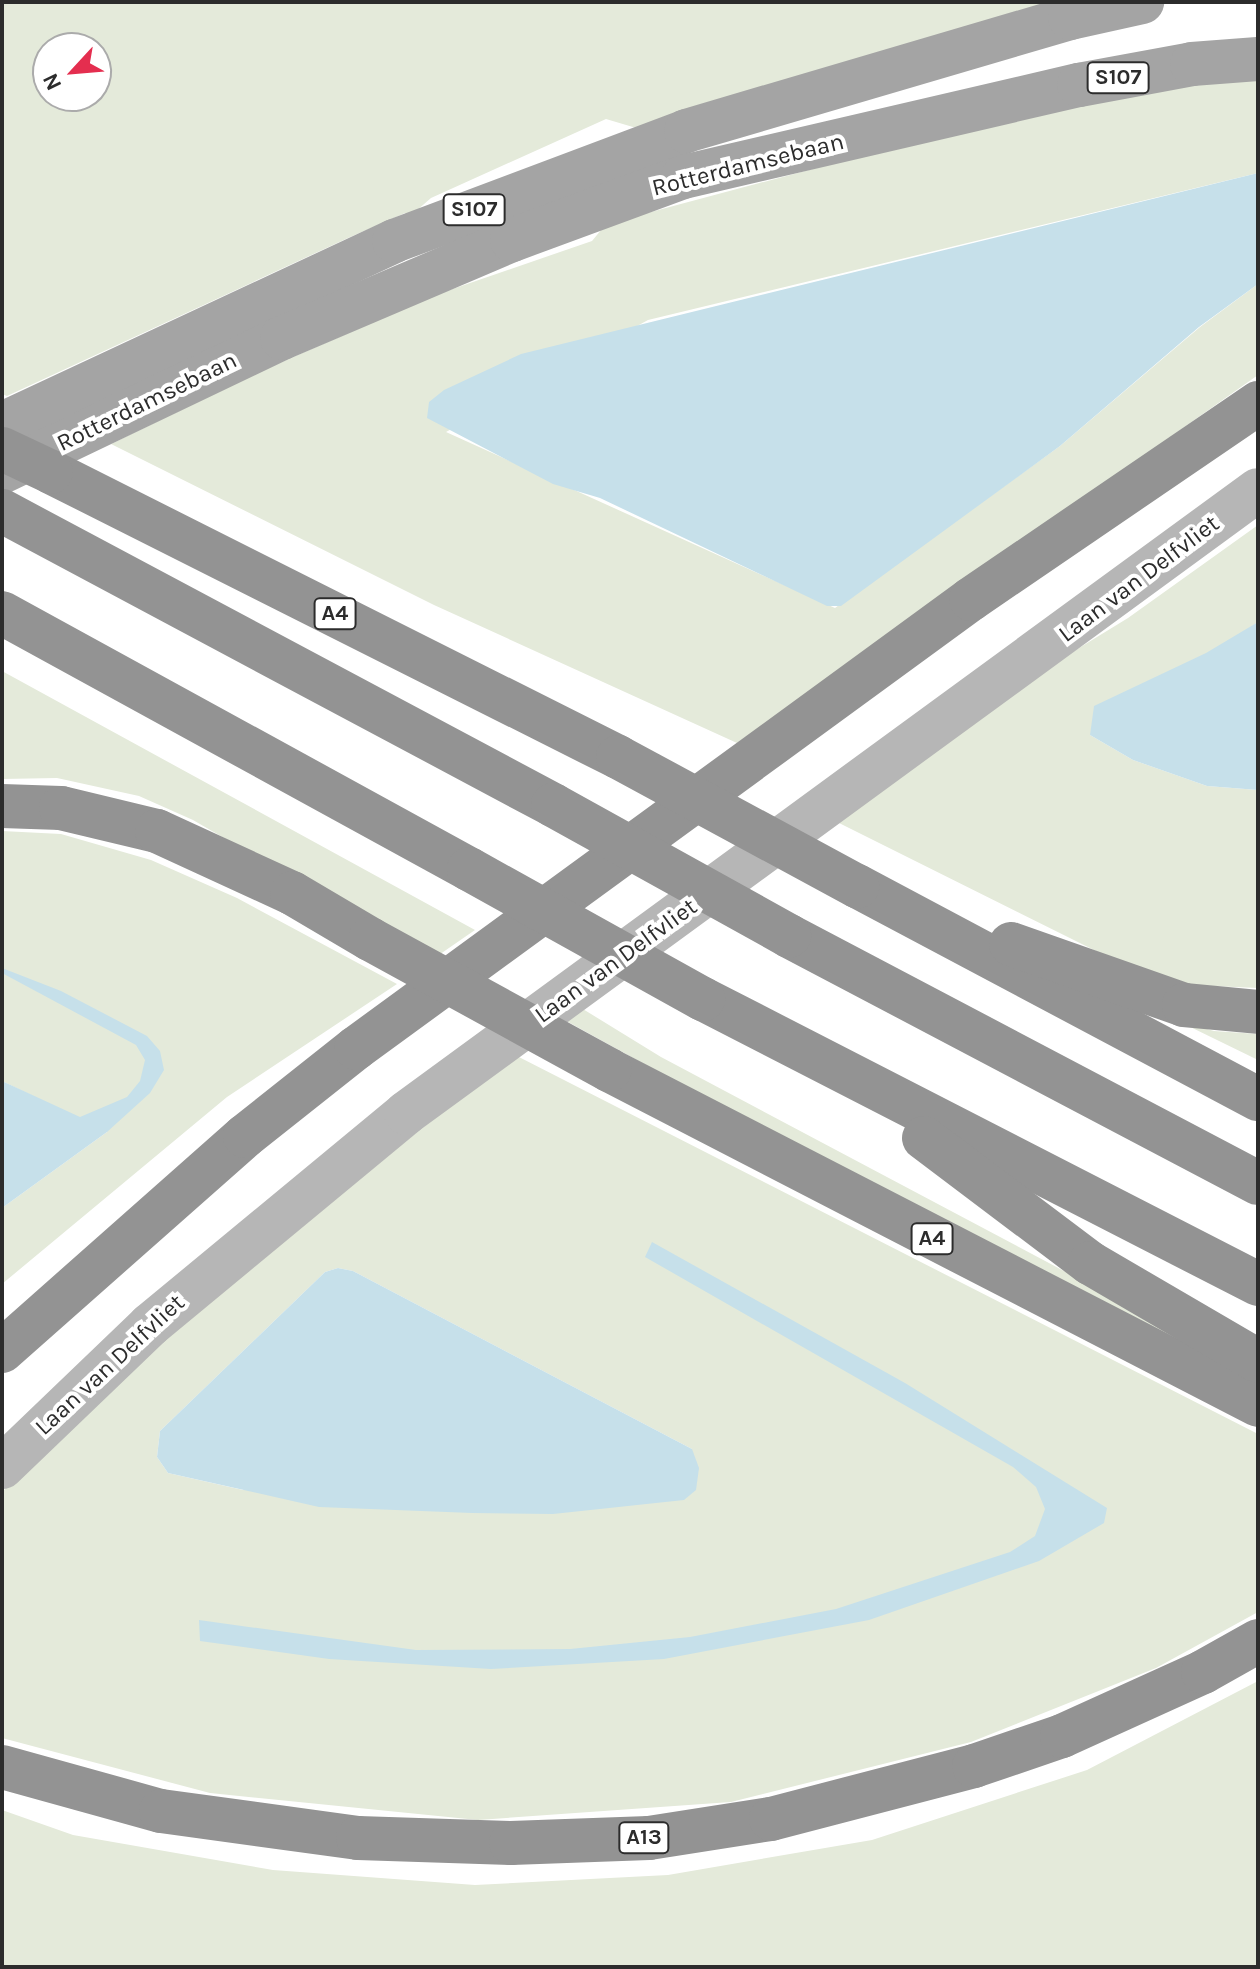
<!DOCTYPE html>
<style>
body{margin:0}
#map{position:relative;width:1260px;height:1969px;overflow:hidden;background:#fff;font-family:Karla,sans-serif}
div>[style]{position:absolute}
.green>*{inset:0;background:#e4eada}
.water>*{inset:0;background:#c6e0ea}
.secondary>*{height:44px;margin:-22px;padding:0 22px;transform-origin:22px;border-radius:22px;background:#b6b6b6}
.primary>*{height:44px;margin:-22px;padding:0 22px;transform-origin:22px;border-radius:22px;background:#a4a4a4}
.highway>*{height:44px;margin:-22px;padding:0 22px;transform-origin:22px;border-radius:22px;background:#939393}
.highway-bridge>*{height:44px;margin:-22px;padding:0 22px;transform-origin:22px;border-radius:22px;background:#939393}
span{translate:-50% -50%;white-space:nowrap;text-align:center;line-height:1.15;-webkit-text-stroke:8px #fff;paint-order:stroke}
.shield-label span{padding:2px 6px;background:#fff;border:2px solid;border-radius:6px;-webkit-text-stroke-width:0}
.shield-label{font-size:22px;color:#2c2c2c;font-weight:700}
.street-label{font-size:24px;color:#2c2c2c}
.frame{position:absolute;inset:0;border:4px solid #2c2c2c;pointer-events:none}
.north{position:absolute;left:32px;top:32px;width:80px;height:80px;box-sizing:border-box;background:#fff;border:2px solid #ababab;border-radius:50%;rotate:244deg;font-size:22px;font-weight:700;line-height:32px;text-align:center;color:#2c2c2c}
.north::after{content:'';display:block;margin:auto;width:28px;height:36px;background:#e42e4f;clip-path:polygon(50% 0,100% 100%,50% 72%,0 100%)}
</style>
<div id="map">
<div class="green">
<i style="clip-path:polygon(evenodd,2px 2px,1083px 2px,643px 130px,606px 119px,431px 198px,408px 218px,405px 213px,348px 238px,7px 396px,2px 394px,2px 2px,48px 48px,96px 48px,96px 96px,48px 96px,48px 48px)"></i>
<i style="clip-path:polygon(1258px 70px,1258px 173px,648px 320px,446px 432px,835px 608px,1060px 446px,1200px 327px,1258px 284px,1258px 375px,737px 743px,434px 605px,111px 444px,261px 371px,438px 294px,592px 241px,606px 224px,1161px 76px)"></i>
<i style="clip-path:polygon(1258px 525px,1258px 622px,1090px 735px,1133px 760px,1207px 786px,1258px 790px,1258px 988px,1189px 985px,1110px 958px,835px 821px,1017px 686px,1128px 618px)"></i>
<i style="clip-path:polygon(2px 671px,475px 930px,433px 959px,193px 820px,139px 796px,57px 778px,2px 779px)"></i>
<i style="clip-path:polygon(2px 831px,61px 834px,151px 860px,237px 898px,397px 984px,227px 1097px,2px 1284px,2px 1208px,107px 1132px,2px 1081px)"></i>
<i style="clip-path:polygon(578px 1006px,661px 1057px,1258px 1374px,1258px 1383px,956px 1237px,561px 1018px)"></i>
<i style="clip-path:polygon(1176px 1020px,1214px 1031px,1258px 1034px,1258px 1060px)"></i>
<i style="clip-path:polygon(evenodd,515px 1055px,1258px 1434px,1258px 1612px,1156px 1668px,971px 1742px,731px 1802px,478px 1820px,210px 1793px,2px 1738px,2px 1492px,177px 1321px,515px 1055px,338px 1268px,353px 1271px,692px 1449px,243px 1490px,168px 1473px,157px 1457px,160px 1431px,325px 1272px,338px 1268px)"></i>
<i style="clip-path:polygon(1258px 1681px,1258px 1967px,2px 1967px,2px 1810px,73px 1835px,273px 1870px,475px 1885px,668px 1875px,872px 1840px,1087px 1770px)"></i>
</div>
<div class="water">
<i style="clip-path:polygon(1258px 173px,1258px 284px,1199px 327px,1060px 446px,841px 606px,827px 606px,600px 498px,553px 484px,427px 418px,429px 402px,444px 390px,521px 354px)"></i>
<i style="clip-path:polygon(1258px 622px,1258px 790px,1207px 786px,1133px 760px,1090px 735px,1094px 706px,1206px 653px)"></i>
<i style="clip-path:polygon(2px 968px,61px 991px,147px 1036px,160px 1051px,164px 1070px,150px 1093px,107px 1132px,2px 1208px,2px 1081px,80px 1117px,127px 1097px,140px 1081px,145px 1060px,136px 1045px,2px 973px)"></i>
<i style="clip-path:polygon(652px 1242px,905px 1383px,1107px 1508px,1104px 1523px,1039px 1561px,869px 1620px,664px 1659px,491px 1669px,329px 1659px,200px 1641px,199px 1620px,416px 1650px,570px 1649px,690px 1637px,836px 1609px,1010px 1552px,1035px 1536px,1045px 1509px,1036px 1487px,1013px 1467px,645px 1257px)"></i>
<i style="clip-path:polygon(338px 1268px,353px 1271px,692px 1449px,699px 1468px,696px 1490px,684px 1500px,553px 1514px,472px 1513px,319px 1507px,168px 1473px,157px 1457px,160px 1431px,325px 1272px)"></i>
</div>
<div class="secondary">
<i style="left:2px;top:1467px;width:205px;rotate:-43.8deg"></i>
<i style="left:150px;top:1325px;width:332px;rotate:-39.6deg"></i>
<i style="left:406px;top:1113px;width:1055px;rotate:-36.18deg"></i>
</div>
<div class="primary">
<i style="left:2px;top:424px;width:433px;rotate:-25deg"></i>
<i style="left:394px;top:241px;width:312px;rotate:-20.6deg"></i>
<i style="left:686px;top:131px;width:400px;rotate:-16.4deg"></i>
<i style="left:1070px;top:18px;width:74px;rotate:-12.5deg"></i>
<i style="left:2px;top:472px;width:310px;rotate:-25.6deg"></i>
<i style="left:282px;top:338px;width:250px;rotate:-23.1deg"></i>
<i style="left:512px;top:240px;width:182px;rotate:-20.2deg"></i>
<i style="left:683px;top:177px;width:407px;rotate:-13.1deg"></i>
<i style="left:1079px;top:85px;width:115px;rotate:-10.5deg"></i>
<i style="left:1192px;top:64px;width:66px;rotate:-4.3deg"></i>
</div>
<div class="highway">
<i style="left:51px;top:472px;width:635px;rotate:26.69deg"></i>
<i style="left:2px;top:511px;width:625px;rotate:28.08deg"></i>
<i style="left:2px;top:613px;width:533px;rotate:28.73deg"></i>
<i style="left:2px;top:806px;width:59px;rotate:1.9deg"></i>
<i style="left:61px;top:808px;width:99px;rotate:13.5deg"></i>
<i style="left:157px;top:831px;width:149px;rotate:24.7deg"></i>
<i style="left:292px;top:893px;width:91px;rotate:30.5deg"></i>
<i style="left:857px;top:886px;width:454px;rotate:28deg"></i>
<i style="left:789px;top:936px;width:530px;rotate:27.77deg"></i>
<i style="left:1011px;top:944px;width:183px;rotate:19.4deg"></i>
<i style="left:1184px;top:1005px;width:74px;rotate:5.4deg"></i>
<i style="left:703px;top:999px;width:624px;rotate:27.18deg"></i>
<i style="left:609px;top:1070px;width:730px;rotate:27.3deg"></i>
<i style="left:924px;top:1138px;width:208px;rotate:37deg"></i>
<i style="left:1090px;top:1263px;width:194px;rotate:30.3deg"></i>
<i style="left:2px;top:1351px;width:324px;rotate:-41.5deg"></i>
<i style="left:245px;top:1136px;width:142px;rotate:-38.4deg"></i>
<i style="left:356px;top:1048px;width:761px;rotate:-36.13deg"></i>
<i style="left:971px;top:599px;width:348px;rotate:-34.3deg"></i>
<i style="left:2px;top:1767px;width:165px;rotate:15.5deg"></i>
<i style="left:161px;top:1811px;width:199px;rotate:7.8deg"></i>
<i style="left:358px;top:1838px;width:153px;rotate:1.9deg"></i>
<i style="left:511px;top:1843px;width:138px;rotate:-2.1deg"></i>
<i style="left:649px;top:1838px;width:123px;rotate:-8.9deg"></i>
<i style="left:771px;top:1819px;width:210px;rotate:-14.6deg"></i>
<i style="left:974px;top:1766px;width:93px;rotate:-18.8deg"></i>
<i style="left:1062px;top:1736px;width:155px;rotate:-24.4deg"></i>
<i style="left:1203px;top:1672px;width:63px;rotate:-29.4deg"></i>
</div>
<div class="highway-bridge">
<i style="left:2px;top:449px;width:54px;rotate:25.1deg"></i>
<i style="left:618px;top:757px;width:272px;rotate:28.4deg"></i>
<i style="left:553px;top:805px;width:270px;rotate:29deg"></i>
<i style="left:469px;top:869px;width:268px;rotate:29.1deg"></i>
<i style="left:370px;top:939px;width:273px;rotate:28.7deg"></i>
</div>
<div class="shield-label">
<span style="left:1118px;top:78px">S107</span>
<span style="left:474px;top:210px">S107</span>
<span style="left:335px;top:614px">A4</span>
<span style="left:932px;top:1239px">A4</span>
<span style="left:644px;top:1838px">A13</span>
</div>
<div class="street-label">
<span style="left:748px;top:165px;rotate:-14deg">Rotterdamsebaan</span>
<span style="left:147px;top:402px;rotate:-26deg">Rotterdamsebaan</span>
<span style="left:1139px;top:579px;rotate:-37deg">Laan van Delfvliet</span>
<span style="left:616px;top:961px;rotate:-36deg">Laan van Delfvliet</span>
<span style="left:110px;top:1365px;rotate:-43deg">Laan van Delfvliet</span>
</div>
<div class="frame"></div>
<div class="north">N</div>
</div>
